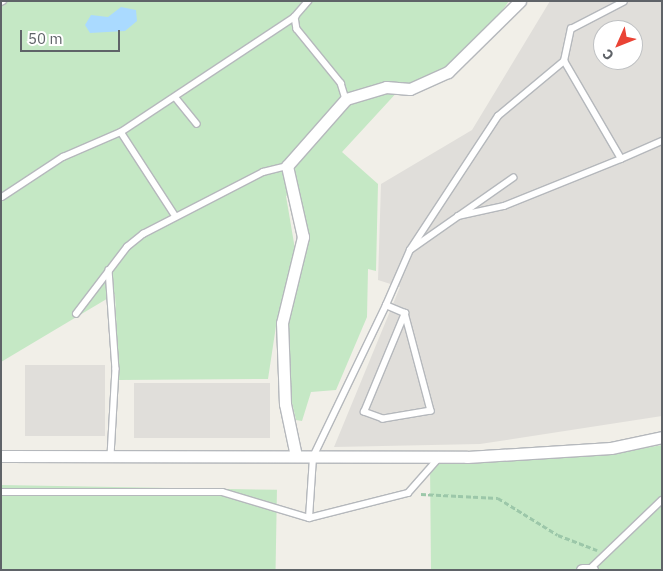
<!DOCTYPE html>
<meta charset="utf-8">
<style>
body{margin:0}
#map{position:relative;width:663px;height:571px;overflow:hidden;background:#f1efe8;font-family:"IBM Plex Sans",sans-serif}
div>[style]{position:absolute}
.industrial>*{inset:0;background:#e0deda;transform-origin:0 0}
.green>*{inset:0;background:#c5e8c5;transform-origin:0 0}
.water>*{inset:0;background:#aadaff}
.path>*{height:2.5px;margin-top:-1.25px;transform-origin:0;background:repeating-linear-gradient(90deg,#9cc7a9 0 5px,transparent 0 7.5px)}
.roads{filter:drop-shadow(1px 0 #b5b8bc) drop-shadow(-1px 0 #b5b8bc) drop-shadow(0 1px #b5b8bc) drop-shadow(0 -1px #b5b8bc)}
.lane>*{height:5.5px;margin:-2.75px;padding:0 2.75px;transform-origin:2.75px;border-radius:2.75px;background:#fff}
.street>*{height:11px;margin:-5.5px;padding:0 5.5px;transform-origin:5.5px;border-radius:5.5px;background:#fff}
span{translate:-50% -50%;white-space:nowrap;text-align:center;line-height:1.15;-webkit-text-stroke:4px #fff;paint-order:stroke}
.frame{position:absolute;inset:0;border:2px solid #5f6368;pointer-events:none}
.north{position:absolute;left:593px;top:20px;width:50px;height:50px;box-sizing:border-box;background:#fff;border:1px solid #bfc1c3;border-radius:50%;rotate:226deg;font-size:14px;font-weight:700;line-height:20px;text-align:center;color:#5f6368}
.north::after{content:'';display:block;margin:auto;width:18px;height:22px;background:#ea4335;clip-path:polygon(50% 0,100% 100%,50% 72%,0 100%)}
.scale{position:absolute;left:20px;top:30px;width:100px;height:22px;box-sizing:border-box;border:2px solid #5f6368;border-top:0;padding-left:6px;font-size:15px;line-height:18px;white-space:nowrap;color:#5f6368;-webkit-text-stroke:4px #fff;paint-order:stroke}
</style>
<div id="map">
<div class="industrial">
<i style="clip-path:polygon(evenodd,550px 1px,662px 1px,662px 416px,480px 444px,334px 447px,400px 287px,378px 280px,381px 184px,472px 130px,550px 1px,603px 30px,633px 30px,633px 60px,603px 60px,603px 30px)"></i>
<i style="left:25px;top:365px;width:80px;height:71px"></i>
<i style="left:270px;top:383px;width:55px;height:136px;rotate:90deg"></i>
</div>
<div class="green">
<i style="clip-path:polygon(1px 1px,509px 1px,471px 54px,400px 89px,342px 152px,378px 184px,376px 271px,368px 269px,367px 317px,336px 390px,311px 392px,302px 421px,296px 420px,288px 385px,288px 324px,308px 235px,297px 189px,286px 196px,295px 249px,276px 326px,268px 379px,119px 380px,115px 294px,1px 362px)"></i>
<i style="clip-path:polygon(662px 445px,662px 570px,431px 570px,430px 463px,611px 454px)"></i>
<i style="left:1px;top:485px;width:276px;height:85px;rotate:1deg"></i>
</div>
<div class="water">
<i style="clip-path:polygon(121px 7px,136px 10px,137px 21px,125px 31px,90px 33px,85px 25px,91px 15px,108px 17px)"></i>
</div>
<div class="path">
<i style="left:421px;top:494px;width:77px;rotate:3deg"></i>
<i style="left:498px;top:498px;width:70px;rotate:31.7deg"></i>
<i style="left:558px;top:535px;width:42px;rotate:21deg"></i>
</div>
<div class="roads">
<div class="lane">
<i style="left:309px;top:1px;width:21px;rotate:131deg"></i>
<i style="left:295px;top:17px;width:12px;rotate:81deg"></i>
<i style="left:297px;top:29px;width:70px;rotate:50.8deg"></i>
<i style="left:341px;top:83px;width:17px;rotate:73deg"></i>
<i style="left:1px;top:2px;width:2px;rotate:-27deg"></i>
<i style="left:176px;top:98px;width:33px;rotate:51deg"></i>
<i style="left:121px;top:132px;width:99px;rotate:57deg"></i>
<i style="left:621px;top:159px;width:45px;rotate:-23.7deg"></i>
<i style="left:2px;top:197px;width:73px;rotate:-33.3deg"></i>
<i style="left:63px;top:157px;width:63px;rotate:-23.3deg"></i>
<i style="left:121px;top:132px;width:209px;rotate:-33.5deg"></i>
<i style="left:458px;top:216px;width:47px;rotate:-12.3deg"></i>
<i style="left:504px;top:206px;width:126px;rotate:-21.9deg"></i>
<i style="left:621px;top:159px;width:113px;rotate:-120.2deg"></i>
<i style="left:410px;top:250px;width:160px;rotate:-56.7deg"></i>
<i style="left:498px;top:116px;width:86px;rotate:-39.8deg"></i>
<i style="left:564px;top:61px;width:33px;rotate:-78deg"></i>
<i style="left:571px;top:29px;width:59px;rotate:-27.4deg"></i>
<i style="left:109px;top:270px;width:99px;rotate:86deg"></i>
<i style="left:116px;top:369px;width:88px;rotate:93.3deg"></i>
<i style="left:386px;top:305px;width:60px;rotate:-66.4deg"></i>
<i style="left:410px;top:250px;width:126px;rotate:-35deg"></i>
<i style="left:76px;top:314px;width:84px;rotate:-52.7deg"></i>
<i style="left:127px;top:247px;width:21px;rotate:-39deg"></i>
<i style="left:143px;top:234px;width:135px;rotate:-27.3deg"></i>
<i style="left:263px;top:172px;width:25px;rotate:-14deg"></i>
<i style="left:1px;top:492px;width:221px"></i>
<i style="left:222px;top:492px;width:91px;rotate:16.6deg"></i>
<i style="left:309px;top:518px;width:102px;rotate:-14.2deg"></i>
<i style="left:408px;top:493px;width:47px;rotate:-48.5deg"></i>
<i style="left:309px;top:518px;width:61px;rotate:-86.2deg"></i>
<i style="left:313px;top:457px;width:169px;rotate:-64.3deg"></i>
<i style="left:386px;top:305px;width:21px;rotate:23deg"></i>
<i style="left:405px;top:313px;width:101px;rotate:75.1deg"></i>
<i style="left:431px;top:411px;width:49px;rotate:170.5deg"></i>
<i style="left:383px;top:419px;width:20px;rotate:-160deg"></i>
<i style="left:364px;top:412px;width:107px;rotate:-67.5deg"></i>
<i style="left:591px;top:568px;width:98px;rotate:-43.8deg"></i>
</div>
<div class="street">
<i style="left:1px;top:456px;width:466px;rotate:0.1deg"></i>
<i style="left:467px;top:457px;width:144px;rotate:-3.6deg"></i>
<i style="left:611px;top:448px;width:52px;rotate:-12.2deg"></i>
<i style="left:296px;top:456px;width:53px;rotate:-101.9deg"></i>
<i style="left:285px;top:404px;width:81px;rotate:-92.1deg"></i>
<i style="left:282px;top:323px;width:89px;rotate:-76.3deg"></i>
<i style="left:303px;top:237px;width:73px;rotate:-102.7deg"></i>
<i style="left:287px;top:166px;width:89px;rotate:-48.6deg"></i>
<i style="left:346px;top:99px;width:42px;rotate:-16.7deg"></i>
<i style="left:386px;top:87px;width:24px;rotate:5deg"></i>
<i style="left:410px;top:89px;width:42px;rotate:-24.1deg"></i>
<i style="left:448px;top:72px;width:101px;rotate:-44.6deg"></i>
<i style="left:582px;top:570px;width:10px"></i>
</div>
</div>
<div class="frame"></div>
<div class="north">С</div>
<div class="scale">50 m</div>
</div>
